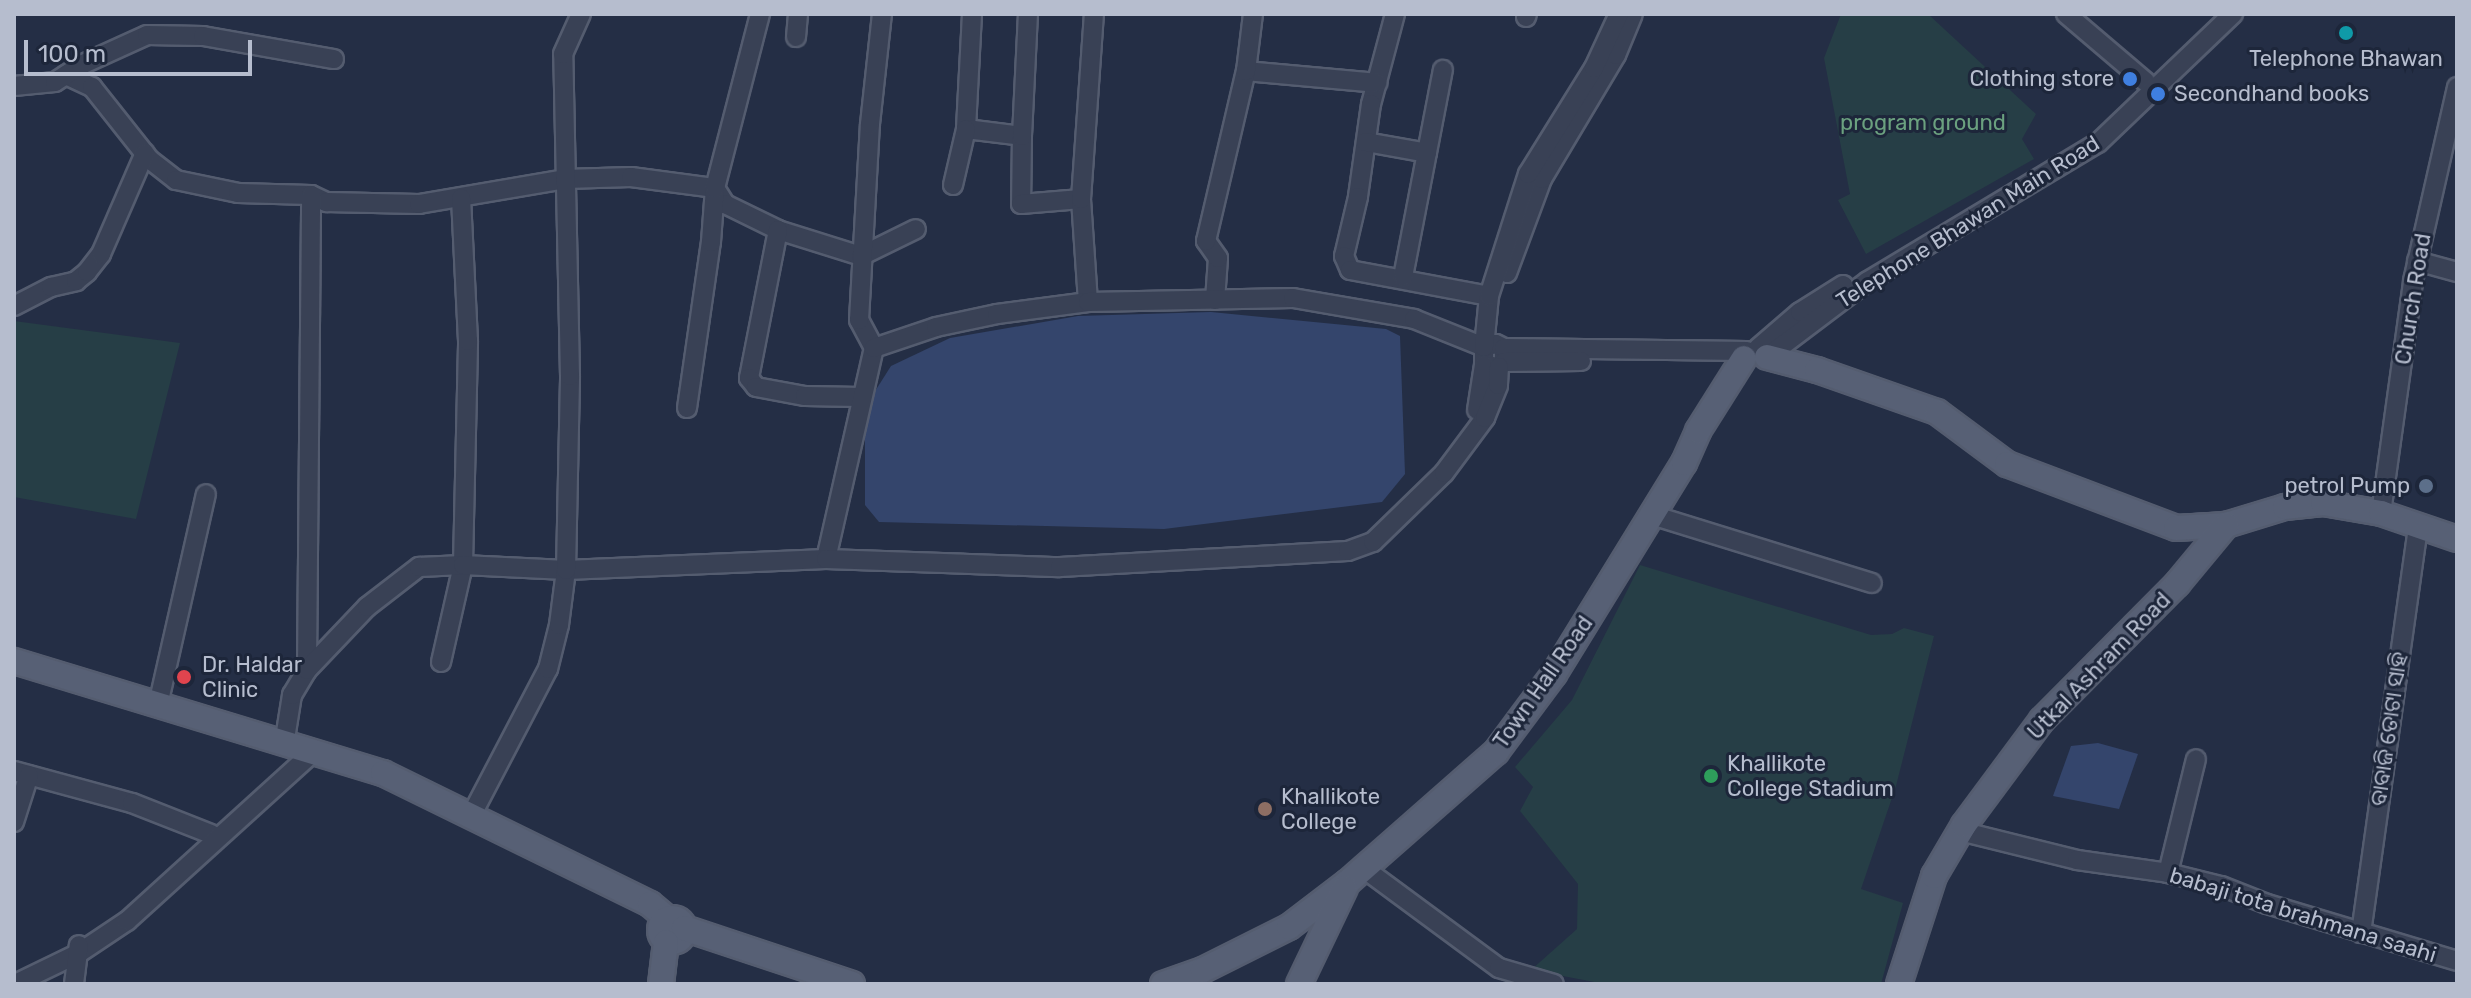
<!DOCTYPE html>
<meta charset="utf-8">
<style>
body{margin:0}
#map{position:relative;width:2471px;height:998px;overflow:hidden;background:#242e45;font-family:Rubik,"Noto Sans Oriya",sans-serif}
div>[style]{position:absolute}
.green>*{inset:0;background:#263e46}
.water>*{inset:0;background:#34456c}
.roads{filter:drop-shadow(2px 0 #545c6f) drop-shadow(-2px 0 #545c6f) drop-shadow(0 2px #545c6f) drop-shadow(0 -2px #545c6f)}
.minor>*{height:18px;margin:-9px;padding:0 9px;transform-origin:9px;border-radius:9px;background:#394155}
.major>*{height:24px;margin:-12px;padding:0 12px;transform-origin:12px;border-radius:12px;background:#576075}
.major>.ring{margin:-12px;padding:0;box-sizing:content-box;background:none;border:24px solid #576075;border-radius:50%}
.dots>*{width:22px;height:22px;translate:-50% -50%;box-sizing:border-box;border:4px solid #1d263a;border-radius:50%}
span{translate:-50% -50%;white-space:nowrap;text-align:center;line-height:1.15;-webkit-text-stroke:6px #1d263a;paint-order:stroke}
.poi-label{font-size:22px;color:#b6bdce}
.right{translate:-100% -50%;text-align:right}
.left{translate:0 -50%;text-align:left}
.park-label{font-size:22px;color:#6ba17f}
.street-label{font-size:22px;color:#b6bdce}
.frame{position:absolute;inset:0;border:16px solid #b6bdce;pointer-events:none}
.scale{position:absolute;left:24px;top:40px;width:228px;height:36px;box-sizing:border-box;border:4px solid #b6bdce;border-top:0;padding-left:10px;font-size:24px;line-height:28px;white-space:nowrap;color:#b6bdce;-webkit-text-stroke:6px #1d263a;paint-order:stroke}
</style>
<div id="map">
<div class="green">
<i style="clip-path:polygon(1841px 14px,1928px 14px,2036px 114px,2022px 139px,2034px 159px,1866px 254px,1838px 200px,1850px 194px,1824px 58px)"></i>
<i style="clip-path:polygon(14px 321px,180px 343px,136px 519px,14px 497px)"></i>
<i style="clip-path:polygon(1640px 565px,1871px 635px,1892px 634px,1904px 628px,1934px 636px,1896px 786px,1861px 889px,1903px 903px,1881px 984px,1605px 984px,1531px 970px,1577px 929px,1578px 884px,1520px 811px,1533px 787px,1515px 767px,1572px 700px)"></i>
</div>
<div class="water">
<i style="clip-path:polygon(1211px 312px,1386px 329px,1400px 336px,1405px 474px,1382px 502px,1164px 529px,879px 522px,865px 505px,865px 407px,891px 366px,950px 338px,1078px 316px)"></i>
<i style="clip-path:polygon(2098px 743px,2138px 754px,2119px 809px,2053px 796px,2071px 746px)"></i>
</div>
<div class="roads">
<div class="minor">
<i style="left:972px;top:14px;width:115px;rotate:93deg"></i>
<i style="left:966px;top:129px;width:56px;rotate:7.1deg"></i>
<i style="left:1022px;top:136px;width:68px;rotate:90.8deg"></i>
<i style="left:1021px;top:204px;width:60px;rotate:-4.8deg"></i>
<i style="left:1395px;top:14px;width:93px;rotate:104.9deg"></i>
<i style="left:1371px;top:104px;width:94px;rotate:98deg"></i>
<i style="left:1358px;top:197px;width:61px;rotate:103.3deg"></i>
<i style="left:1344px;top:256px;width:15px;rotate:67deg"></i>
<i style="left:1350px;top:270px;width:141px;rotate:10.6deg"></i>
<i style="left:2066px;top:14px;width:105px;rotate:40.4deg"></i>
<i style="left:1526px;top:17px;width:3px;rotate:-72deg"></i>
<i style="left:796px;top:37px;width:23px;rotate:-85deg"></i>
<i style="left:1246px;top:71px;width:132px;rotate:5.2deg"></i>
<i style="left:66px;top:75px;width:29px;rotate:25deg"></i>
<i style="left:92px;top:87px;width:92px;rotate:51.6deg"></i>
<i style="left:149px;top:159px;width:34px;rotate:38deg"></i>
<i style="left:176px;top:180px;width:63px;rotate:11.8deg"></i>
<i style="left:238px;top:193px;width:73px;rotate:1.6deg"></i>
<i style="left:311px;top:195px;width:17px;rotate:25deg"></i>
<i style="left:326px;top:202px;width:93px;rotate:1.2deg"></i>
<i style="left:419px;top:204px;width:148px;rotate:-9.7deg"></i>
<i style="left:565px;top:179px;width:66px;rotate:-1.7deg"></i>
<i style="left:631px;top:177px;width:85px;rotate:7.5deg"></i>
<i style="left:715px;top:188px;width:19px;rotate:58deg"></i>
<i style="left:725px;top:204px;width:59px;rotate:26.1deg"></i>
<i style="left:778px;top:230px;width:87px;rotate:17.4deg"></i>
<i style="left:861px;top:256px;width:61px;rotate:-26.1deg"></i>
<i style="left:14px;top:86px;width:41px;rotate:-5.6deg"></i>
<i style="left:55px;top:82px;width:31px;rotate:-33deg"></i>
<i style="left:81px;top:65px;width:72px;rotate:-24.4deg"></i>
<i style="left:147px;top:35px;width:56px;rotate:1deg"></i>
<i style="left:203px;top:36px;width:133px;rotate:10deg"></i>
<i style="left:1022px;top:136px;width:122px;rotate:-87.2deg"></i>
<i style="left:1366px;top:142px;width:62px;rotate:10.2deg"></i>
<i style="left:953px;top:185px;width:57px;rotate:-76.9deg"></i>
<i style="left:778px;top:230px;width:151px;rotate:101.1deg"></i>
<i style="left:749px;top:378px;width:11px;rotate:52deg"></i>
<i style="left:756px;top:387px;width:50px;rotate:10.4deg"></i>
<i style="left:805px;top:396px;width:55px;rotate:1deg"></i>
<i style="left:2417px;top:261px;width:41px;rotate:15.4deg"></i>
<i style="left:1507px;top:273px;width:100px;rotate:-69.6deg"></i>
<i style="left:1542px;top:179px;width:144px;rotate:-59.2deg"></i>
<i style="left:1616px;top:55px;width:44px;rotate:-67.5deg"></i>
<i style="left:1403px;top:277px;width:211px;rotate:-79.1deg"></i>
<i style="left:1215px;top:300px;width:42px;rotate:-85.9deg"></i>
<i style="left:1218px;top:258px;width:21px;rotate:-125deg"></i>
<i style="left:1206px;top:241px;width:175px;rotate:-76.8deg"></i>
<i style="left:1246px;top:71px;width:57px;rotate:-83deg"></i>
<i style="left:1088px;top:302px;width:103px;rotate:-93.9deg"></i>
<i style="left:1081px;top:199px;width:185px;rotate:-86deg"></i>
<i style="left:14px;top:306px;width:42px;rotate:-27.2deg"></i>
<i style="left:51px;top:287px;width:26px;rotate:-13deg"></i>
<i style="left:76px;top:281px;width:14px;rotate:-39deg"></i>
<i style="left:87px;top:272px;width:23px;rotate:-52deg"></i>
<i style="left:101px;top:254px;width:110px;rotate:-66.5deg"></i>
<i style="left:874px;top:348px;width:32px;rotate:-118deg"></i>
<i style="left:859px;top:320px;width:196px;rotate:-86.8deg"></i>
<i style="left:870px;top:124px;width:111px;rotate:-83.8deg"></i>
<i style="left:1504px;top:348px;width:14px;rotate:90deg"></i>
<i style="left:1504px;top:362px;width:7px;rotate:135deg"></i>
<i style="left:1499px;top:367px;width:15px;rotate:-172deg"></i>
<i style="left:1484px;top:365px;width:18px;rotate:-90deg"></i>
<i style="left:1484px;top:347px;width:12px;rotate:-14deg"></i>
<i style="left:1496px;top:344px;width:9px;rotate:27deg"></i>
<i style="left:1504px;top:348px;width:243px;rotate:0.7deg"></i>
<i style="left:1758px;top:348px;width:55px;rotate:-40.6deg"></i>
<i style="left:1800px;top:312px;width:51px;rotate:-32.1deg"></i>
<i style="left:1767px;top:357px;width:126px;rotate:-37deg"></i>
<i style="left:1868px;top:281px;width:268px;rotate:-31deg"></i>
<i style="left:2098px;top:143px;width:187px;rotate:-43.7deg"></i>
<i style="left:1504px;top:362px;width:77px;rotate:-0.7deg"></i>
<i style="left:687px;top:408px;width:168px;rotate:-81.8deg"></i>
<i style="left:711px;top:242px;width:54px;rotate:-85.8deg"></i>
<i style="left:715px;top:188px;width:180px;rotate:-75.5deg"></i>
<i style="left:1477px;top:410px;width:46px;rotate:-81.2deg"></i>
<i style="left:2381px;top:513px;width:234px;rotate:-82.1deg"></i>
<i style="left:2413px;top:281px;width:199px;rotate:-77.2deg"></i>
<i style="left:1652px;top:515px;width:230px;rotate:17.2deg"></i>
<i style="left:826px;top:559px;width:216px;rotate:-77.2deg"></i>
<i style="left:874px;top:348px;width:65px;rotate:-18.7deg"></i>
<i style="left:936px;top:327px;width:62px;rotate:-12deg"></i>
<i style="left:997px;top:314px;width:92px;rotate:-7.5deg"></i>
<i style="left:1088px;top:302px;width:205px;rotate:-1.1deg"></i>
<i style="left:1293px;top:298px;width:123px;rotate:9.8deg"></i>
<i style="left:1414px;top:319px;width:75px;rotate:21.8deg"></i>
<i style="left:1484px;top:347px;width:51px;rotate:-84.4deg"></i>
<i style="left:1489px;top:296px;width:128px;rotate:-72.3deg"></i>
<i style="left:1528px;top:174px;width:125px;rotate:-58.1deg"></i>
<i style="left:1594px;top:68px;width:60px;rotate:-65.2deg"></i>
<i style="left:441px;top:662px;width:99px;rotate:-77.2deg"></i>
<i style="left:463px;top:565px;width:224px;rotate:-88.7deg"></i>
<i style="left:468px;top:341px;width:143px;rotate:-92.8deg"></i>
<i style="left:307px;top:670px;width:475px;rotate:-89.5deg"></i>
<i style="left:158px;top:705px;width:216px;rotate:-77.2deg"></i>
<i style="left:284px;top:745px;width:51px;rotate:-80.9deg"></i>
<i style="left:292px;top:695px;width:29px;rotate:-59deg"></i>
<i style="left:307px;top:670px;width:87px;rotate:-46.4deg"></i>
<i style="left:367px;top:607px;width:66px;rotate:-37.6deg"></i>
<i style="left:419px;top:567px;width:44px;rotate:-2.6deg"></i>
<i style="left:463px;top:565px;width:103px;rotate:2.8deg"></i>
<i style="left:566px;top:570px;width:260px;rotate:-2.4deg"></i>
<i style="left:826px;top:559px;width:234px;rotate:2deg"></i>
<i style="left:1060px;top:567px;width:288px;rotate:-3.2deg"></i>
<i style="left:1348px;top:551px;width:27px;rotate:-20deg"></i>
<i style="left:1373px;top:542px;width:99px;rotate:-44.2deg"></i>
<i style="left:1444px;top:473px;width:69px;rotate:-53.3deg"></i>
<i style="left:1485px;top:418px;width:35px;rotate:-68deg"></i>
<i style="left:1498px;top:385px;width:18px;rotate:-87deg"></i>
<i style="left:14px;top:771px;width:122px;rotate:15.2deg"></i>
<i style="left:132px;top:803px;width:85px;rotate:21.4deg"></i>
<i style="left:471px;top:816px;width:166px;rotate:-62.4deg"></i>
<i style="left:548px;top:669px;width:45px;rotate:-76deg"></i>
<i style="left:559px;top:625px;width:55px;rotate:-82.7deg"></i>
<i style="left:566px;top:570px;width:194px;rotate:-88.8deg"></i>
<i style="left:570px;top:376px;width:322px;rotate:-91.2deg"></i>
<i style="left:563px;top:54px;width:44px;rotate:-65.8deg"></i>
<i style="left:14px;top:822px;width:49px;rotate:-72.3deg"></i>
<i style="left:1960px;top:831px;width:121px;rotate:13.9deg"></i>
<i style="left:2077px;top:860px;width:92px;rotate:8.1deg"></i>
<i style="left:2168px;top:873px;width:55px;rotate:13.8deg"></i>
<i style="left:2221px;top:886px;width:49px;rotate:21.4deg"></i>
<i style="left:2267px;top:904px;width:198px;rotate:16.7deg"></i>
<i style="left:1362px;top:867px;width:170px;rotate:36.4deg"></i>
<i style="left:1499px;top:968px;width:57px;rotate:16.2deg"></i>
<i style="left:2168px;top:873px;width:117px;rotate:-76.2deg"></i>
<i style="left:2361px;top:933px;width:412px;rotate:-82deg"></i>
<i style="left:15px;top:984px;width:71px;rotate:-25.8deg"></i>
<i style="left:79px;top:953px;width:58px;rotate:-33.7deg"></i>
<i style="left:127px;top:921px;width:250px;rotate:-42.2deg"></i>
<i style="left:74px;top:984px;width:39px;rotate:-83deg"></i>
</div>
<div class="major">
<i style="left:1767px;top:357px;width:52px;rotate:14.6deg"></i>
<i style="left:1817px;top:370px;width:127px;rotate:19.3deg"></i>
<i style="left:1937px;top:412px;width:87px;rotate:36.6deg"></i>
<i style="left:2007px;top:464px;width:181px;rotate:20.7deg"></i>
<i style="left:2176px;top:528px;width:50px;rotate:-3.4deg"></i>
<i style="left:2226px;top:525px;width:62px;rotate:-17deg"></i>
<i style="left:2285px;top:507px;width:38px;rotate:-6deg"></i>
<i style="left:2323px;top:503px;width:59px;rotate:9.8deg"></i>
<i style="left:2381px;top:513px;width:80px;rotate:18.9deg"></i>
<i style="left:14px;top:661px;width:386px;rotate:16.9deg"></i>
<i style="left:383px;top:773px;width:297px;rotate:26.1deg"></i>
<i style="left:650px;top:904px;width:23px;rotate:40deg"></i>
<i class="ring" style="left:660px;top:918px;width:0;height:0"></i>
<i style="left:684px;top:928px;width:177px;rotate:18.4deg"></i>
<i style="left:661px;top:984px;width:42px;rotate:-83.2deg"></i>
<i style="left:1163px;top:984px;width:42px;rotate:-19.3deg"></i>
<i style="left:1203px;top:970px;width:96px;rotate:-26.6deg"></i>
<i style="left:1289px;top:927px;width:74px;rotate:-37.3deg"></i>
<i style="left:1348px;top:882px;width:197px;rotate:-41.3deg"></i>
<i style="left:1496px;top:752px;width:97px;rotate:-53.4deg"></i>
<i style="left:1554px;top:674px;width:248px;rotate:-58.4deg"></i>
<i style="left:1684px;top:463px;width:35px;rotate:-66deg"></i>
<i style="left:1698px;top:431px;width:86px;rotate:-57.8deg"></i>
<i style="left:1299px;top:984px;width:106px;rotate:-64.4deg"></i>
<i style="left:1899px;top:984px;width:114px;rotate:-72deg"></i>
<i style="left:1934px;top:876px;width:59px;rotate:-59.5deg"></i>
<i style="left:1964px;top:825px;width:131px;rotate:-53.4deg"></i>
<i style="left:2042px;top:720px;width:192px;rotate:-45.2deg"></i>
<i style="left:2177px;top:584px;width:77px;rotate:-50.3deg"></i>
</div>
</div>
<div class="dots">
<i style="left:2346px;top:33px;background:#0f9aa8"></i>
<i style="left:2130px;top:79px;background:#3f7fe0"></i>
<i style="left:2158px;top:94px;background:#3f7fe0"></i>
<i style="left:2426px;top:486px;background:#5c6f8a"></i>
<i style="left:184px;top:677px;background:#e0444e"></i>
<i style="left:1711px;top:776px;background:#2e9e5b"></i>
<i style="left:1265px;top:809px;background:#8d6e63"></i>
</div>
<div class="poi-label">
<span style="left:2346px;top:59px">Telephone Bhawan</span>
<span class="right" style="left:2114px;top:79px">Clothing store</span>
<span class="left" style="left:2174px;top:94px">Secondhand books</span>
<span class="right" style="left:2410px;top:486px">petrol Pump</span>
<span class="left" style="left:202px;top:677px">Dr. Haldar<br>Clinic</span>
<span class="left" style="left:1727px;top:776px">Khallikote<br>College Stadium</span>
<span class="left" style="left:1281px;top:809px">Khallikote<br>College</span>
</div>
<div class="park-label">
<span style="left:1923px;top:123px">program ground</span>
</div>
<div class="street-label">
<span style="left:1968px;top:222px;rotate:-32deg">Telephone Bhawan Main Road</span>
<span style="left:2413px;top:299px;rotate:-81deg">Church Road</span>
<span style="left:2099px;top:666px;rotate:-46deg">Utkal Ashram Road</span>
<span style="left:1543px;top:682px;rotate:-55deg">Town Hall Road</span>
<span style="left:2389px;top:729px;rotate:-82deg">ବାବାଜି ତୋଟା ସାହି</span>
<span style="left:2303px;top:915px;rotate:17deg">babaji tota brahmana saahi</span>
</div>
<div class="frame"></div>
<div class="scale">100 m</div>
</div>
